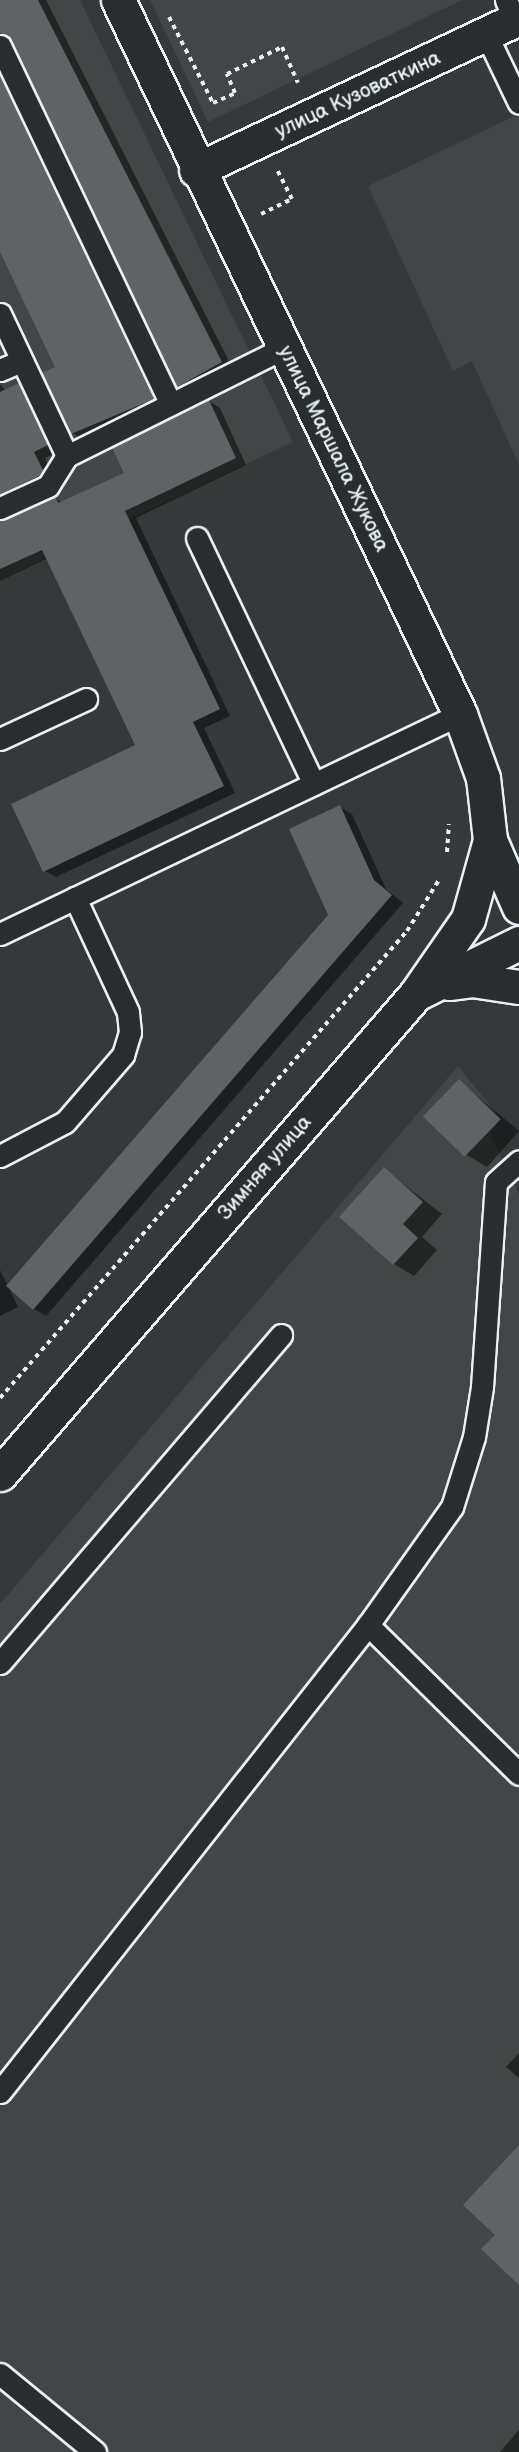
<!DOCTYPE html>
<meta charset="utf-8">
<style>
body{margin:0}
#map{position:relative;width:519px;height:2452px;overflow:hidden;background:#35393a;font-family:"Balsamiq Sans",sans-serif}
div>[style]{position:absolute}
.built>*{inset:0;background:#424647}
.shadow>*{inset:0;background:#0007}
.building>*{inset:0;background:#5f6365;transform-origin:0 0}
.path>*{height:4px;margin-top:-2px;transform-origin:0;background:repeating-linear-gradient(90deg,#e8f1f8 0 4.5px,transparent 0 9px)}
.roads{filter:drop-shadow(2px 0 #e8f1f8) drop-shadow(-2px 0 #e8f1f8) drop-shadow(0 2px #e8f1f8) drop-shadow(0 -2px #e8f1f8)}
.lane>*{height:21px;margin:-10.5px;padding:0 10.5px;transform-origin:10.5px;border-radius:10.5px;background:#2a2d2e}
.street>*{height:33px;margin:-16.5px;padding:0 16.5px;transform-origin:16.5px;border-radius:16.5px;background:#2a2d2e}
.secondary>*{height:33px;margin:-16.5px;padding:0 16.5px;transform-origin:16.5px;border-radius:16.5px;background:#2a2d2e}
span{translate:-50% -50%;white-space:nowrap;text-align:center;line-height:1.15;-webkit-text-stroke:4.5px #2a2d2e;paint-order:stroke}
.street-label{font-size:20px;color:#e8f1f8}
</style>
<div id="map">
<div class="built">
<i style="clip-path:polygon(0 0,80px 0,293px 442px,0 580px)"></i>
<i style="clip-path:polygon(150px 0,462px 0,208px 122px)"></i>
<i style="clip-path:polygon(519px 114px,519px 465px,472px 361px,453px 371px,368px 186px)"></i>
<i style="clip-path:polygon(458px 1066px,501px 1119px,489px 1132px,519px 1194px,519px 2452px,0 2452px,0 1604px)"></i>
</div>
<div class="shadow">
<i style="clip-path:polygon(0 0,46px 0,233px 369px,189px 393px,178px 386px,14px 43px,6px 40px,0 57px)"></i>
<i style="clip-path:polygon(0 60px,164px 405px,84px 440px,72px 433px,57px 367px,0 248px)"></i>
<i style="clip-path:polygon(0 384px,6px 391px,19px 385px,30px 392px,58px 452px,45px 458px,54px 477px,0 518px)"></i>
<i style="clip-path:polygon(209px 401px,220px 408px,246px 465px,136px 518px,230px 716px,204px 728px,235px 793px,56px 877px,45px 871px,137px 746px,48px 558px,0 581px,0 519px,55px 498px,63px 503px,126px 474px)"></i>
<i style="clip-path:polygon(340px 807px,352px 814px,386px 889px,403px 903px,46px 1316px,34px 1309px,8px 1286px,330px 915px)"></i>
<i style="clip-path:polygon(459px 1081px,519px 1131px,487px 1167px,467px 1155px)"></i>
<i style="clip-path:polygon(384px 1169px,442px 1214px,422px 1237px,437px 1250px,414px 1276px,394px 1264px)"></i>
<i style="clip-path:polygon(0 1270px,18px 1307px,0 1316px)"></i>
<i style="clip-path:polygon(519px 2053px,519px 2078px,506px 2067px)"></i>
<i style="clip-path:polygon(519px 2430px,519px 2452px,500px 2452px)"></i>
</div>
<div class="building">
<i style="clip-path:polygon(0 0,38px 0,222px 362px,177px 387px,12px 41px,0 33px)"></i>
<i style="clip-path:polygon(0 76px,154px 399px,71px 434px,42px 373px,55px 367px,0 252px)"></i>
<i style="clip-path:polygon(19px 383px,48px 445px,34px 452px,43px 470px,39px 476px,0 494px,0 392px)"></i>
<i style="clip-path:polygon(209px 400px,236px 458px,125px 511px,220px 709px,193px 722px,224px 786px,43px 872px,11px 804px,135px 745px,42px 550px,0 569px,0 521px,55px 496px,58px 503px,124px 473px,112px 448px)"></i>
<i style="clip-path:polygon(340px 805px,374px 880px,392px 895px,33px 1310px,6px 1286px,328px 915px,289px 829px)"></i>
<i style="left:459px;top:1079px;width:58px;height:52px;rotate:44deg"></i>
<i style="clip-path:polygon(384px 1167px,423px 1202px,403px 1224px,418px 1238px,393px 1265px,339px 1217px)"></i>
<i style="clip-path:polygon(519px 2145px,519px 2285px,481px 2249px,495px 2235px,463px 2205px)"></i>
</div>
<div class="path">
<i style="left:169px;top:17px;width:97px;rotate:62.9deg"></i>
<i style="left:213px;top:103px;width:24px;rotate:-24deg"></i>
<i style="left:235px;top:93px;width:21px;rotate:-113deg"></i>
<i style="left:227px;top:74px;width:61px;rotate:-26.1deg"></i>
<i style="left:282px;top:47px;width:39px;rotate:66deg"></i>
<i style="left:261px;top:214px;width:34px;rotate:-26deg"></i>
<i style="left:292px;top:199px;width:33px;rotate:-117deg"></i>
<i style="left:447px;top:852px;width:28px;rotate:-86deg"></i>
<i style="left:0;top:1398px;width:619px;rotate:-48.93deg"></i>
<i style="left:407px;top:931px;width:60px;rotate:-57.9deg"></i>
</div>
<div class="roads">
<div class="lane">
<i style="left:506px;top:0;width:22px;rotate:66deg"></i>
<i style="left:486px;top:34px;width:76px;rotate:64.4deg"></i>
<i style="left:0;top:46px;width:395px;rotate:64.5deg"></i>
<i style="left:0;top:314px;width:157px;rotate:64.7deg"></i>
<i style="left:0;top:370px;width:23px;rotate:-23deg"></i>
<i style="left:0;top:508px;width:53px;rotate:-24.6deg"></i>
<i style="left:48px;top:486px;width:36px;rotate:-58deg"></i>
<i style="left:67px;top:456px;width:242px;rotate:-26.5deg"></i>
<i style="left:197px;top:538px;width:272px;rotate:64.6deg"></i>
<i style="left:0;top:739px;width:95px;rotate:-24.9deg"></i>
<i style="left:0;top:934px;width:510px;rotate:-25.56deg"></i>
<i style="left:0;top:1156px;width:73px;rotate:-27.6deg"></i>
<i style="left:65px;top:1122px;width:89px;rotate:-49.1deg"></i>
<i style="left:123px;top:1055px;width:24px;rotate:-73deg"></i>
<i style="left:130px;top:1032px;width:20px;rotate:-96deg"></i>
<i style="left:128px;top:1012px;width:126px;rotate:-114.9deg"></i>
<i style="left:368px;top:1625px;width:212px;rotate:44.6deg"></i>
<i style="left:0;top:1663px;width:432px;rotate:-49.4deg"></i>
<i style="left:0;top:2092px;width:595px;rotate:-51.76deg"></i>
<i style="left:368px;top:1625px;width:145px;rotate:-54.6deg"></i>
<i style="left:452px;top:1507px;width:73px;rotate:-72.6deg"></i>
<i style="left:474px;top:1437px;width:51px;rotate:-80.9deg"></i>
<i style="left:482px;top:1387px;width:205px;rotate:-86.1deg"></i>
<i style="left:496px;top:1182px;width:31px;rotate:-42deg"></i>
<i style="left:0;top:2374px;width:123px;rotate:39.4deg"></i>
</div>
<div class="street">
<i style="left:196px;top:170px;width:357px;rotate:-25.2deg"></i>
<i style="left:490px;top:840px;width:73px;rotate:66.6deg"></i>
<i style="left:449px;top:983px;width:23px;rotate:-7deg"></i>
<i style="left:472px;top:980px;width:48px;rotate:8.5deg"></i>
<i style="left:416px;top:994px;width:115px;rotate:-26.3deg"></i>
</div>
<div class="secondary">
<i style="left:0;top:1474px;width:635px;rotate:-49.09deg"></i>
<i style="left:416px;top:994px;width:91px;rotate:-55.3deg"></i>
<i style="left:468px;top:919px;width:82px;rotate:-74.4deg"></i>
<i style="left:490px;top:840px;width:62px;rotate:-96.4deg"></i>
<i style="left:483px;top:778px;width:68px;rotate:-109.8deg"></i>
<i style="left:460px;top:714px;width:792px;rotate:-115.59deg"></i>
</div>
</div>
<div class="street-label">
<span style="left:358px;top:95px;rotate:-25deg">улица Кузоваткина</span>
<span style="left:333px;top:449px;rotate:64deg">улица Маршала Жукова</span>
<span style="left:265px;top:1168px;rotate:-49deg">Зимняя улица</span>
</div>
</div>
